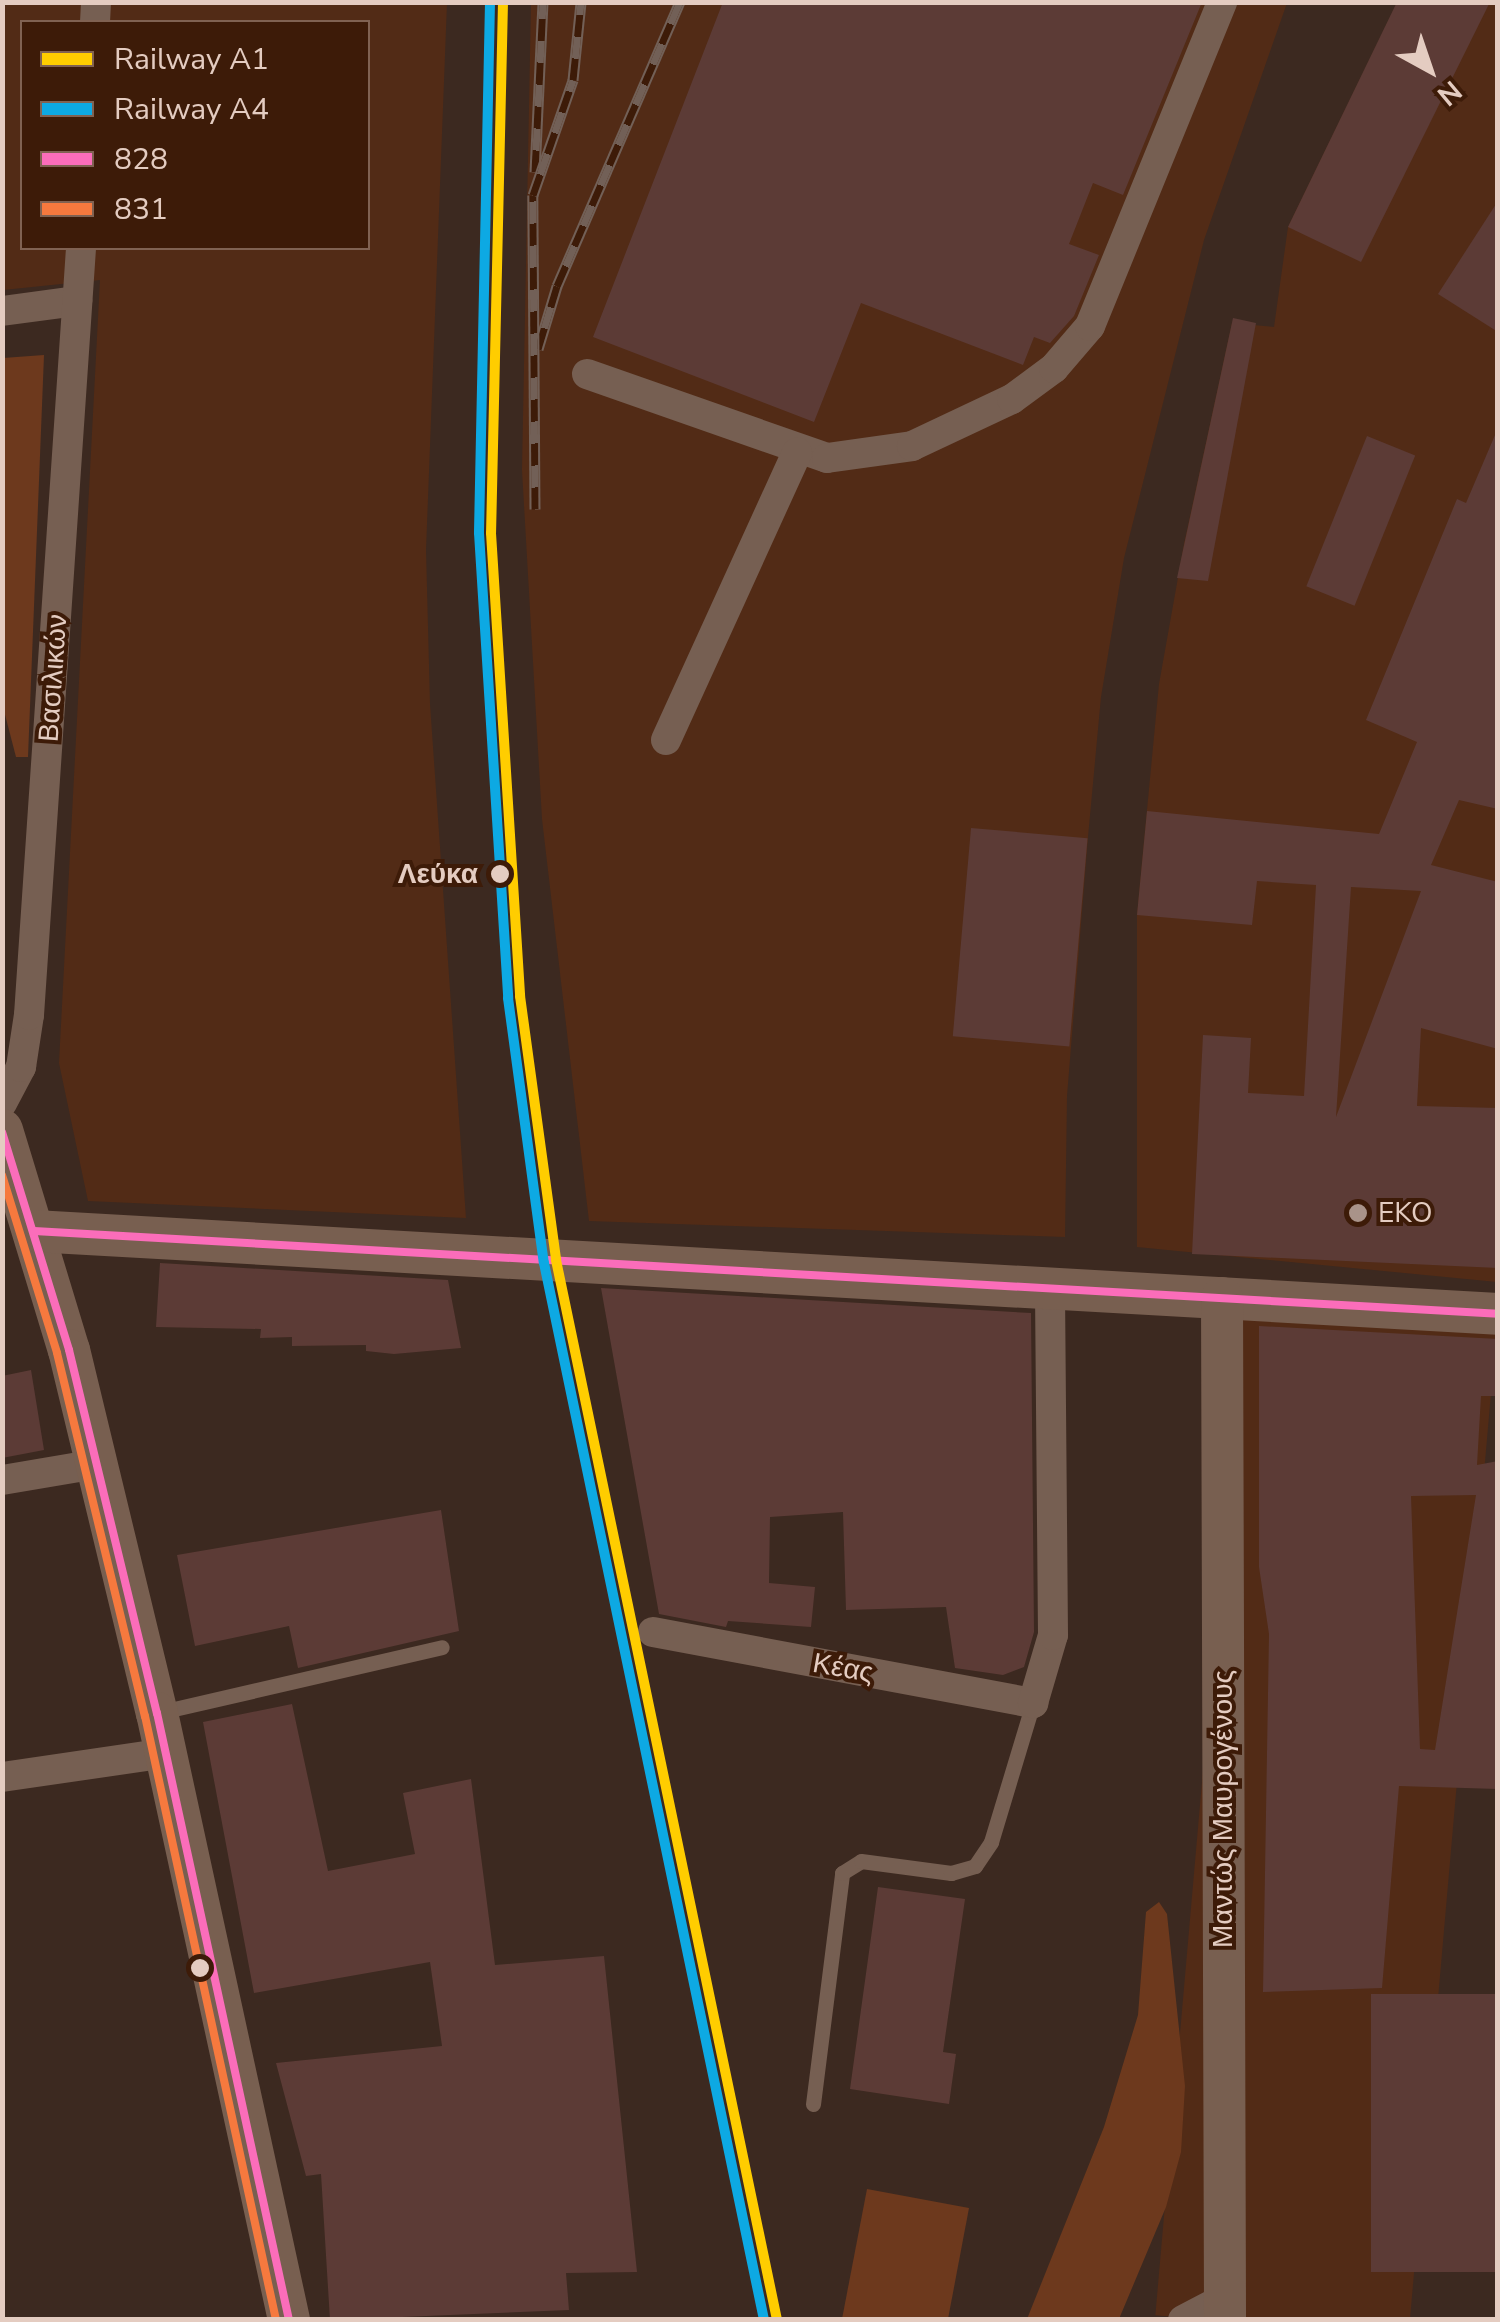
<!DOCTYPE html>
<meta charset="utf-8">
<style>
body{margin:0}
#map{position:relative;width:1500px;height:2322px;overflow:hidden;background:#3c2920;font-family:"Nunito Sans",sans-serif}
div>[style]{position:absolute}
.built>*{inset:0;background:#522b16;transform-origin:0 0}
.green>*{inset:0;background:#6d391d}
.building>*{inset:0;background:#5c3b36;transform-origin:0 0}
.lane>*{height:15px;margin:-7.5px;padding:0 7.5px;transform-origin:7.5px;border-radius:7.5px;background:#765f52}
.street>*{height:30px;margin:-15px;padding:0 15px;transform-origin:15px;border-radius:15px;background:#765f52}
.secondary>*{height:42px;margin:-21px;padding:0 21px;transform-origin:21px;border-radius:21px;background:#785f50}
.rail>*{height:11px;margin-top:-5.5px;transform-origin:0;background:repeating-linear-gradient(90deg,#3d1b08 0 22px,#726057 0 44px);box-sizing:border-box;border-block:2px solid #726057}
.bus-1>*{height:8px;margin:-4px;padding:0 4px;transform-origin:4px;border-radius:4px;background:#fb6dba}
.bus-2>*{height:8px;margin:-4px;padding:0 4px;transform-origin:4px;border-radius:4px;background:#f6793e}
.rail-1>*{height:10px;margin:-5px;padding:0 5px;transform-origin:5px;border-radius:5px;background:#ffcd00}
.rail-2>*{height:10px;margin:-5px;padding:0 5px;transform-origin:5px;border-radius:5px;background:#0da9e3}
.dots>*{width:28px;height:28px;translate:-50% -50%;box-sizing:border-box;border:5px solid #3d1b08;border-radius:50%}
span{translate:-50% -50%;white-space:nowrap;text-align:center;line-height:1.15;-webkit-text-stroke:8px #3d1b08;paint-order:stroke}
.street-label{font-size:28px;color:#e4ccc1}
.stop-label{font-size:28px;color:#e4ccc1;font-weight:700}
.right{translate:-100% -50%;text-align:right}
.poi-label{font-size:28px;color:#e4ccc1}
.left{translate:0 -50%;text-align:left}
.frame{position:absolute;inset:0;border:5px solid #e4ccc1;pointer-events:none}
.legend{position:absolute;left:20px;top:20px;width:350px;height:230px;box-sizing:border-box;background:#3d1b08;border:2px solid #806252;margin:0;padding:12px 18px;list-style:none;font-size:30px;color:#e4ccc1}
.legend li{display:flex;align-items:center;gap:20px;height:50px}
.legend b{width:50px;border:2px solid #806252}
.north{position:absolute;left:1380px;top:20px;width:100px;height:100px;-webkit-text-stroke:8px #3d1b08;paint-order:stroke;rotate:140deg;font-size:28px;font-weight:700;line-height:40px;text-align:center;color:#e4ccc1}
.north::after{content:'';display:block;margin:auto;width:35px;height:45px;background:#e4ccc1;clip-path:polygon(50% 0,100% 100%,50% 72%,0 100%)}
</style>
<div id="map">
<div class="built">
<i style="clip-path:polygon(evenodd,2px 3px,447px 3px,426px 550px,430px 704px,466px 1218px,88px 1201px,59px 1063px,100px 280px,3px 290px,2px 3px,22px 22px,368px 22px,368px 248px,22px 248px,22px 22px)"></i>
<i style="clip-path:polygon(531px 3px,1287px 3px,1204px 240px,1124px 558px,1101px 697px,1088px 837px,1067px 1096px,1065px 1237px,589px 1221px,542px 819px,522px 470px)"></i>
<i style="clip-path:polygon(1397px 3px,1497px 3px,1497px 1282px,1137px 1247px,1137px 915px,1159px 684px,1184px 544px,1232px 323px,1274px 327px,1288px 227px)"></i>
<i style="left:1244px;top:1302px;width:254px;height:1017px;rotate:5deg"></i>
</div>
<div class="green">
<i style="clip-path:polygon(44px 355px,28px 757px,16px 757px,2px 703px,3px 358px)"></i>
<i style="clip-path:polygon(1159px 1902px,1167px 1914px,1185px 2086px,1181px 2152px,1166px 2207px,1119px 2319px,1027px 2319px,1104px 2127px,1138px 2015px,1146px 1912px)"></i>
<i style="clip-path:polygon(867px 2189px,969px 2208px,948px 2319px,842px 2319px)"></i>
</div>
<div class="building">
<i style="clip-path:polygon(723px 2px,1202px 2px,1123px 195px,1093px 183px,1069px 244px,1099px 255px,1074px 316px,1050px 343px,1034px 337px,1023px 365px,861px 303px,814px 422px,593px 337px)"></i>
<i style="clip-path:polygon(1397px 2px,1490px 2px,1361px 262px,1288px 227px)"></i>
<i style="clip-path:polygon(1498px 201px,1498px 332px,1438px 294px)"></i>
<i style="clip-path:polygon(1233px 318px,1256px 323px,1208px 581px,1177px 578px)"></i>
<i style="clip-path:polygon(evenodd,1498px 428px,1498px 809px,1459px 800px,1431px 865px,1498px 882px,1498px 1049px,1421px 1028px,1417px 1106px,1498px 1108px,1498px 1268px,1192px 1254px,1203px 1035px,1251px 1038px,1248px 1093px,1304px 1096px,1316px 885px,1257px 881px,1252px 925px,1137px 915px,1147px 811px,1379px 834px,1417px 742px,1366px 720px,1457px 499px,1466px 503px,1498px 428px,1351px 887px,1421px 891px,1336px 1117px,1351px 887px)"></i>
<i style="left:1367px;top:436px;width:52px;height:162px;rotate:22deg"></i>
<i style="left:971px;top:828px;width:117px;height:209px;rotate:5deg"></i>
<i style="clip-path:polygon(160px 1263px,448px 1280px,461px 1348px,394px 1354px,366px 1351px,366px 1345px,292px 1346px,292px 1337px,260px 1338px,261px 1329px,156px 1327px)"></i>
<i style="clip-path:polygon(601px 1288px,1031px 1313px,1034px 1632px,1024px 1667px,1003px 1675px,955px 1668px,946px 1607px,846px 1610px,843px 1512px,770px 1517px,769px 1583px,815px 1587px,811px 1627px,728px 1621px,726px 1627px,659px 1614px)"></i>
<i style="clip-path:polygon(evenodd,1259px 1326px,1498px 1339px,1498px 1396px,1481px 1396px,1477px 1465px,1498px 1461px,1498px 1789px,1399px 1786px,1382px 1988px,1263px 1992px,1269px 1634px,1259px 1567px,1259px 1326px,1476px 1495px,1435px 1750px,1420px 1749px,1411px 1496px,1476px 1495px)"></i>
<i style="clip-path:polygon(31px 1370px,44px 1450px,2px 1458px,2px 1376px)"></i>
<i style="clip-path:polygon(441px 1510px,459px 1631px,298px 1668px,289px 1626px,195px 1646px,177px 1555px)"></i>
<i style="clip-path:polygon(292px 1704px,328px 1871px,415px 1854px,403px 1793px,471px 1779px,495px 1965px,604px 1956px,637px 2272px,566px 2273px,569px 2310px,330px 2320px,321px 2174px,306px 2176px,276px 2063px,442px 2046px,430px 1962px,254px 1993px,203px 1722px)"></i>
<i style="clip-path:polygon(878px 1887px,965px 1899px,943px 2052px,956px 2054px,949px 2104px,850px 2089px)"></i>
<i style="left:1498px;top:1994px;width:278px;height:127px;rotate:90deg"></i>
</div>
<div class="lane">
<i style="left:161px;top:1712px;width:288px;rotate:-13deg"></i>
<i style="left:813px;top:2104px;width:233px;rotate:-82.8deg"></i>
<i style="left:842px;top:1873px;width:22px;rotate:-32deg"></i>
<i style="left:861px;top:1861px;width:91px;rotate:7.6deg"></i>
<i style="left:951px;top:1873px;width:25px;rotate:-16deg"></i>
<i style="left:975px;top:1866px;width:29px;rotate:-56deg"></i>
<i style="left:991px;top:1842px;width:145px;rotate:-73.2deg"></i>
</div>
<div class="street">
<i style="left:95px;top:22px;width:20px;rotate:-87deg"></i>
<i style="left:2px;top:311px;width:76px;rotate:-7.6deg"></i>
<i style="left:587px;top:374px;width:254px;rotate:19.3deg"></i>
<i style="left:827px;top:458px;width:86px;rotate:-8deg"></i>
<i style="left:912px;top:446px;width:110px;rotate:-25.2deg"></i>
<i style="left:1012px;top:399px;width:52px;rotate:-36.4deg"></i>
<i style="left:1054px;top:368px;width:55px;rotate:-49.4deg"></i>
<i style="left:1090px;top:326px;width:350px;rotate:-67.8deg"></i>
<i style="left:666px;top:740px;width:316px;rotate:-65.5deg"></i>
<i style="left:2px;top:1103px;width:41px;rotate:-62.2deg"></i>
<i style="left:21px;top:1067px;width:53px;rotate:-81.3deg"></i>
<i style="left:29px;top:1015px;width:769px;rotate:-86.12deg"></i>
<i style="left:2px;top:1480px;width:96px;rotate:-9.6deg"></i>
<i style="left:653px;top:1632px;width:387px;rotate:10.6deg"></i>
<i style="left:1033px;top:1703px;width:71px;rotate:-73.6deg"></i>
<i style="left:1053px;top:1635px;width:346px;rotate:-90.5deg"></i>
<i style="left:2px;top:1777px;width:167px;rotate:-8.3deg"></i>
<i style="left:1183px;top:2320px;width:47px;rotate:-27.6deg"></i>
</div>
<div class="secondary">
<i style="left:2px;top:1130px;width:230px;rotate:73.1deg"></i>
<i style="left:69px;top:1350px;width:374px;rotate:76.4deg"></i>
<i style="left:157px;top:1713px;width:621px;rotate:77.73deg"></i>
<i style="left:34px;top:1231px;width:1466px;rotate:3.24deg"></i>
<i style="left:1222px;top:1298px;width:1022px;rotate:89.83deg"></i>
</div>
<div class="rail">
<i style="left:535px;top:172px;width:170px;rotate:-87.3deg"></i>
<i style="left:538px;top:349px;width:66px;rotate:-73.2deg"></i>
<i style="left:557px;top:286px;width:309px;rotate:-66.6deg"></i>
<i style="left:535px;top:509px;width:314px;rotate:-90.4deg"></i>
<i style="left:533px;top:195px;width:122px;rotate:-70.8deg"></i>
<i style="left:573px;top:80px;width:78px;rotate:-84.1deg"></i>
</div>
<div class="bus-1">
<i style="left:2px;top:1132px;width:228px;rotate:72.9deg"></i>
<i style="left:69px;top:1350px;width:374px;rotate:76.4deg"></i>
<i style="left:157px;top:1713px;width:621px;rotate:77.73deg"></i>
<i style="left:34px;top:1231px;width:1466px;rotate:3.24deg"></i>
</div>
<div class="bus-2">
<i style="left:2px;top:1175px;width:186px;rotate:72.8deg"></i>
<i style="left:57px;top:1353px;width:374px;rotate:76.4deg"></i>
<i style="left:145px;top:1716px;width:618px;rotate:77.76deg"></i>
</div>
<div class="rail-1">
<i style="left:503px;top:2px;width:531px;rotate:91.29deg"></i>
<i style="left:491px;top:533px;width:464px;rotate:86.4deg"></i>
<i style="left:520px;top:996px;width:266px;rotate:82.2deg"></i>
<i style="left:556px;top:1260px;width:1083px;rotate:78.22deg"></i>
</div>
<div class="rail-2">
<i style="left:490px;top:2px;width:531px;rotate:91.19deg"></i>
<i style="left:479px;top:533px;width:466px;rotate:86.4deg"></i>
<i style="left:508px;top:998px;width:267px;rotate:82.3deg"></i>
<i style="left:544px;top:1263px;width:1080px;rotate:78.24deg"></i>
</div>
<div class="dots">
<i style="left:500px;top:874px;background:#e4ccc1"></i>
<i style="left:1358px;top:1213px;background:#a99389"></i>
<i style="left:200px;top:1968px;background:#e4ccc1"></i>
</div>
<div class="street-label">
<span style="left:53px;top:678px;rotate:-86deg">Βασιλικών</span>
<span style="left:843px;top:1668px;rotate:10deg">Κέας</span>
<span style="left:1223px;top:1809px;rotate:-90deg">Μαντώς Μαυρογένους</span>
</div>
<div class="stop-label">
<span class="right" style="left:478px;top:874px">Λεύκα</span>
</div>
<div class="poi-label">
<span class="left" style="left:1378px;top:1213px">EKO</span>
</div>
<div class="frame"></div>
<ul class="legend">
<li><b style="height:12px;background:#ffcd00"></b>Railway A1</li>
<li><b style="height:12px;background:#0da9e3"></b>Railway A4</li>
<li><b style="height:12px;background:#fb6dba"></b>828</li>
<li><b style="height:12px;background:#f6793e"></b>831</li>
</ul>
<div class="north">N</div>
</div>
